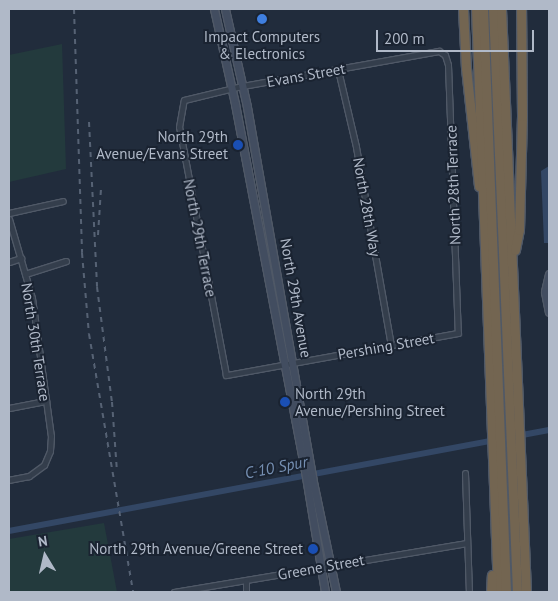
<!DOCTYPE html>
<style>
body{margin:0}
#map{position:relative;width:558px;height:601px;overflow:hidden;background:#212c3c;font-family:"PT Sans",sans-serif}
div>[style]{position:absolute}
.green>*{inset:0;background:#233a3d}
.water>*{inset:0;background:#334765}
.canal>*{height:5.5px;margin:-2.75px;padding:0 2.75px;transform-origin:2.75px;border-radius:2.75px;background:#334765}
.roads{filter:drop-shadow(1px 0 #505967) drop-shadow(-1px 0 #505967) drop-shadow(0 1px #505967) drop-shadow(0 -1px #505967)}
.street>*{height:5px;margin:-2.5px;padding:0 2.5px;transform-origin:2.5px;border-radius:2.5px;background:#343e4c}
.secondary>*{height:7px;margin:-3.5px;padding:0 3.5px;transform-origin:3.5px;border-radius:3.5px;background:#424d60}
.highway>*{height:9px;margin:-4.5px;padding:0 4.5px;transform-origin:4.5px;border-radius:4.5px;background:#736551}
.rail>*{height:2px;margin-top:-1px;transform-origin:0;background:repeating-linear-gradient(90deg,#566274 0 5px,transparent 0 10px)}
.dots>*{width:14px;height:14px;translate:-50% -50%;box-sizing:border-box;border:2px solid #1a2331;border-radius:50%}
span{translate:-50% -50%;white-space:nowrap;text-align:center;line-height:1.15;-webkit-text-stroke:4px #1a2331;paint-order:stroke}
.poi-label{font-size:15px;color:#b0b9c8}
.right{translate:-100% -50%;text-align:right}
.left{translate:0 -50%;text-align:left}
.street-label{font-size:15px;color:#b0b9c8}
.water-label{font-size:16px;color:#758fb2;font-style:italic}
.frame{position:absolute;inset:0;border:10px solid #b0b9c8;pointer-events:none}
.north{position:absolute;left:20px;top:531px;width:50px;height:50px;-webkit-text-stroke:4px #1a2331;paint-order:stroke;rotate:351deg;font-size:14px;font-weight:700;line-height:20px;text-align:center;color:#b0b9c8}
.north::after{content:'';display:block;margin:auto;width:18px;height:22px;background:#b0b9c8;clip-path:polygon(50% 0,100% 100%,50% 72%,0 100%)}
.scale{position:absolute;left:376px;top:30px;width:158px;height:22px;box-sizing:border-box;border:2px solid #b0b9c8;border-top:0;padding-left:6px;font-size:15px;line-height:18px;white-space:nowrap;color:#b0b9c8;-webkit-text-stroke:4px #1a2331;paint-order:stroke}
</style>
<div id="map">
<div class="green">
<i style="clip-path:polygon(62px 44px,66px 169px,9px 182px,9px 55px)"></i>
<i style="clip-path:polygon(104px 523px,117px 592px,9px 592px,9px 539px)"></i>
</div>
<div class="water">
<i style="clip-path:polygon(549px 166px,549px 243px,544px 243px,541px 171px)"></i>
</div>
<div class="canal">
<i style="left:9px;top:531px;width:549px;rotate:-10.59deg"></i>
</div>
<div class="roads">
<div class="street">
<i style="left:439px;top:51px;width:7px;rotate:34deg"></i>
<i style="left:445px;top:55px;width:10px;rotate:73deg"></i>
<i style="left:448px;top:65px;width:268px;rotate:87.9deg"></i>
<i style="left:458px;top:333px;width:236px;rotate:169.7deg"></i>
<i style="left:226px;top:375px;width:252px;rotate:-100.7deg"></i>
<i style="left:179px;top:127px;width:27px;rotate:-80deg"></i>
<i style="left:184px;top:100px;width:60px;rotate:-13.6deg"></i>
<i style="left:242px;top:86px;width:200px;rotate:-10.1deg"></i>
<i style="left:338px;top:70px;width:79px;rotate:76.8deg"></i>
<i style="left:356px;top:147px;width:201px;rotate:80deg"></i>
<i style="left:9px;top:213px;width:55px;rotate:-12.5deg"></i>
<i style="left:9px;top:219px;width:82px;rotate:73.8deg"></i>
<i style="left:32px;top:298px;width:139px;rotate:82.2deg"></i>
<i style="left:51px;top:436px;width:15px;rotate:94deg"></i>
<i style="left:50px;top:451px;width:15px;rotate:113deg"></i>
<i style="left:44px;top:465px;width:19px;rotate:144deg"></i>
<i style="left:29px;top:476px;width:20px;rotate:169deg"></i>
<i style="left:9px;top:262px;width:13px;rotate:-18deg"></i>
<i style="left:25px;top:274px;width:43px;rotate:-17.6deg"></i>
<i style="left:9px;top:408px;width:38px;rotate:-11deg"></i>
<i style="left:465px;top:473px;width:119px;rotate:88.1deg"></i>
<i style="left:174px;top:592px;width:297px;rotate:-9.5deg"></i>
<i style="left:246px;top:592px;width:12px;rotate:-90deg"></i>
</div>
<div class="secondary">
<i style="left:214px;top:9px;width:97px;rotate:77.5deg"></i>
<i style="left:235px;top:104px;width:374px;rotate:79.2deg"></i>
<i style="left:305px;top:471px;width:123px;rotate:80.6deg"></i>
<i style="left:225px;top:9px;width:100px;rotate:77.3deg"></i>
<i style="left:247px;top:107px;width:376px;rotate:80deg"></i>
<i style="left:312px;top:477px;width:117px;rotate:78.2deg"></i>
<i style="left:549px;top:274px;width:18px;rotate:103deg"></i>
<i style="left:545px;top:292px;width:20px;rotate:79deg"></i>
</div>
<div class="highway">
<i style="left:463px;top:9px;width:59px;rotate:87.1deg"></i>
<i style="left:466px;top:68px;width:119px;rotate:83.7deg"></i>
<i style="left:476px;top:9px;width:583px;rotate:87.84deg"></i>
<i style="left:483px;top:9px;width:583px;rotate:87.74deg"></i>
<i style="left:493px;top:9px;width:583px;rotate:87.64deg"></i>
<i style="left:501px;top:9px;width:584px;rotate:87.54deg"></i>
<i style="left:515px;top:250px;width:20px;rotate:-79deg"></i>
<i style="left:519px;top:230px;width:114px;rotate:-88.5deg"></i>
<i style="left:522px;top:116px;width:107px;rotate:-90.5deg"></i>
<i style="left:491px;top:592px;width:17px;rotate:-87deg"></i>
</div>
</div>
<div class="rail">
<i style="left:74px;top:9px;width:244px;rotate:88.1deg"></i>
<i style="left:82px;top:253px;width:81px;rotate:85.1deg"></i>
<i style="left:89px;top:334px;width:262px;rotate:80.3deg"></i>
<i style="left:89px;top:122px;width:165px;rotate:87.2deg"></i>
<i style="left:97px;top:287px;width:116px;rotate:82.6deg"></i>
<i style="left:112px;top:402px;width:69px;rotate:85.9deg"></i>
<i style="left:98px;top:235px;width:47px;rotate:-86.3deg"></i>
</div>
<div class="dots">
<i style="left:262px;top:19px;background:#3f7fe0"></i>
<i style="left:238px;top:145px;background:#1a4fb4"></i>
<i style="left:285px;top:402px;background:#1a4fb4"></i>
<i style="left:313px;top:549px;background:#1a4fb4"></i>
</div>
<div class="poi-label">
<span style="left:262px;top:45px">Impact Computers<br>&amp; Electronics</span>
<span class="right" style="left:228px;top:145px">North 29th<br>Avenue/Evans Street</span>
<span class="left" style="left:295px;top:402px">North 29th<br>Avenue/Pershing Street</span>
<span class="right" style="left:303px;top:549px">North 29th Avenue/Greene Street</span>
</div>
<div class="street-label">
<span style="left:306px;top:75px;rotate:-10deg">Evans Street</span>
<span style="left:453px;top:185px;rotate:-92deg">North 28th Terrace</span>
<span style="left:367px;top:207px;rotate:80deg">North 28th Way</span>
<span style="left:200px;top:238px;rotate:79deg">North 29th Terrace</span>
<span style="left:296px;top:298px;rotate:80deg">North 29th Avenue</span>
<span style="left:36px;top:342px;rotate:81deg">North 30th Terrace</span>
<span style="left:386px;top:346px;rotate:-10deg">Pershing Street</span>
<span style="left:321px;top:567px;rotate:-10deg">Greene Street</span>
</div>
<div class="water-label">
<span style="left:276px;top:467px;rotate:-11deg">C-10 Spur</span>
</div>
<div class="frame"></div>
<div class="north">N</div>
<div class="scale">200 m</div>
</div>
